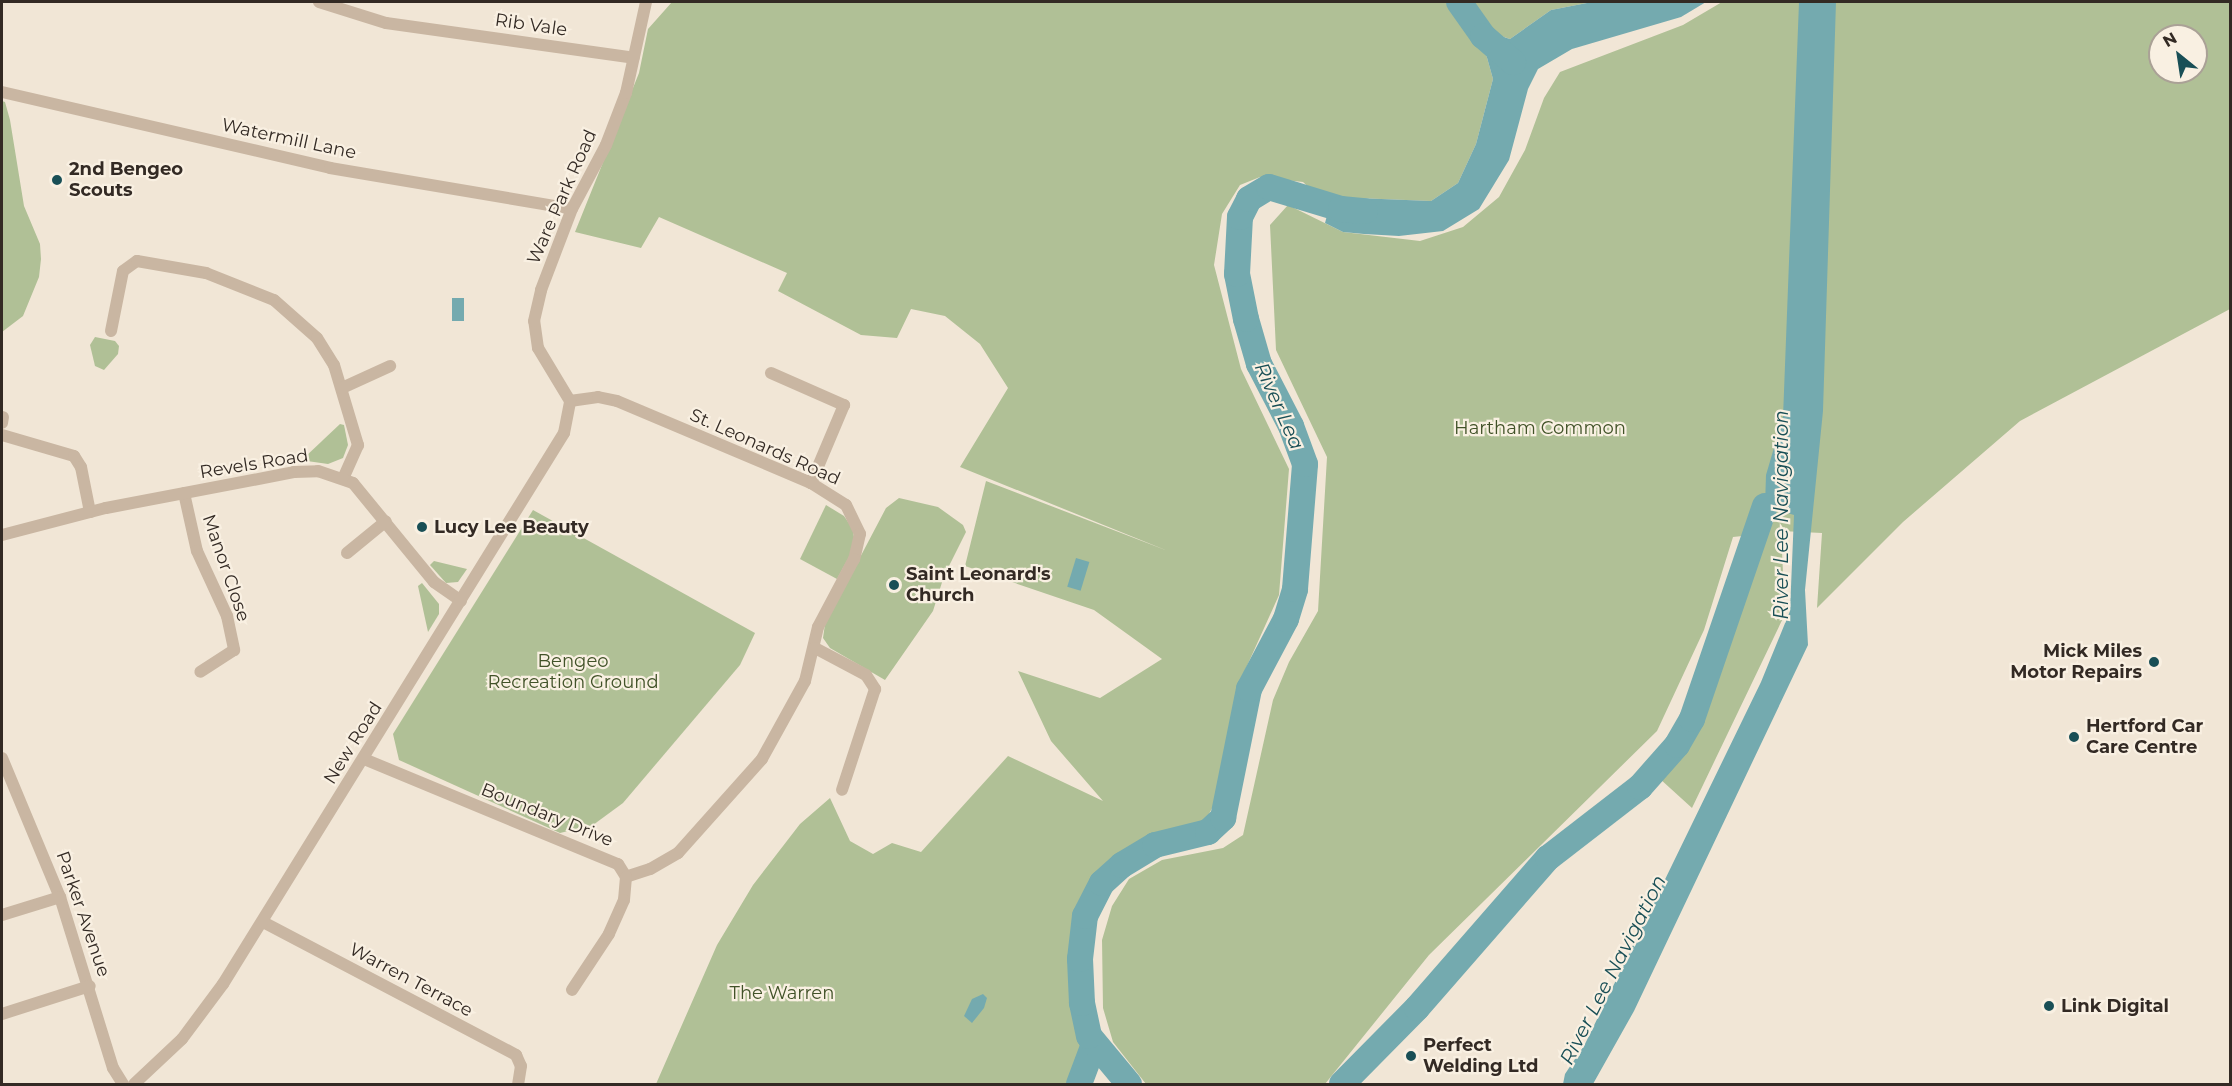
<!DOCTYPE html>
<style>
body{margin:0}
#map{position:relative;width:2232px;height:1086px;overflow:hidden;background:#f1e6d6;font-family:Montserrat,sans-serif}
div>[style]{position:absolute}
.green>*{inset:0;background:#b0c096}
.water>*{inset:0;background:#74aaaf;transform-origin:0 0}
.river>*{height:26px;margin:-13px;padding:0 13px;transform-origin:13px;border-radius:13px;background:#74aaaf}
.minor>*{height:12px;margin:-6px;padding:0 6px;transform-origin:6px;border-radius:6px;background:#c9b6a2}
.dots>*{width:16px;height:16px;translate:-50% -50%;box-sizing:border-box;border:3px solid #f9f0e2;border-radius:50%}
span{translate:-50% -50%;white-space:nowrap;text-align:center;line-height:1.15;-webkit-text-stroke:4.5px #f9f0e2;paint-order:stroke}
.street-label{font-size:18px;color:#332a24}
.poi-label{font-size:18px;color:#332a24;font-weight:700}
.left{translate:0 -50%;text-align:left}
.right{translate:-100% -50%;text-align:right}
.park-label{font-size:18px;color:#415228}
.water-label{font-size:20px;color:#194f56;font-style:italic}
.frame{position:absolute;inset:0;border:3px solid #332a24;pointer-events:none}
.north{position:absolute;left:2148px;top:24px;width:60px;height:60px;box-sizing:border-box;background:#f9f0e2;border:2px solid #aaa196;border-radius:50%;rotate:330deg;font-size:16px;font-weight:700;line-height:24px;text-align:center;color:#332a24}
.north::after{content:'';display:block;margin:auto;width:21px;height:27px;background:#194f56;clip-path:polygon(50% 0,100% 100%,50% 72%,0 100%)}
</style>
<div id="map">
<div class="green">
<i style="clip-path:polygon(672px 2px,1592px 2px,1551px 10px,1510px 39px,1495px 34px,1484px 47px,1493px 79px,1476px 144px,1458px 183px,1431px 201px,1332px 197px,1314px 192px,1303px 182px,1260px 177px,1240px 185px,1222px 214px,1214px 265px,1241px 369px,1289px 469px,1279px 595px,1237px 688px,1218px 797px,1202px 827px,1169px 834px,1124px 856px,1081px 902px,1070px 956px,1089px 1043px,1073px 1084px,656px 1084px,717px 945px,753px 885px,800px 824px,830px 798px,850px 841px,873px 854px,892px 843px,921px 852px,1008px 756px,1103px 801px,1051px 741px,1018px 671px,1100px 698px,1162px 659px,1094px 610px,965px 566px,986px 481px,1168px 551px,960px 467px,1008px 388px,980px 344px,945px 316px,911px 309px,897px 338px,861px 335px,778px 291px,787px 273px,659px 217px,641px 248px,575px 232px,639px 73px,648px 29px)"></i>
<i style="clip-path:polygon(evenodd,1722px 2px,2230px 2px,2230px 309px,2020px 421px,1903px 522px,1817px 608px,1822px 533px,1781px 531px,1785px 614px,1692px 808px,1659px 778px,1680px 757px,1700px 718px,1761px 534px,1733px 537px,1704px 630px,1657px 731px,1429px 955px,1325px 1084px,1146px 1084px,1113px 1042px,1103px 1008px,1102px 940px,1112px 906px,1129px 879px,1162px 860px,1223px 848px,1243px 835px,1273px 700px,1289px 662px,1318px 611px,1327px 457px,1276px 350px,1270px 225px,1288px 205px,1343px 232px,1420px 241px,1463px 227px,1499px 197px,1525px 150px,1544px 98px,1560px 72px,1683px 25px,1722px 2px,2160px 36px,2196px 36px,2196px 72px,2160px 72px,2160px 36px)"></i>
<i style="clip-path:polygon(2px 101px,5px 102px,10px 120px,24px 206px,40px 244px,41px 259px,39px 277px,23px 316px,2px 332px)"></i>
<i style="clip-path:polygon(95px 337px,115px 341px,119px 346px,118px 354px,104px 370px,95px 366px,90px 345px)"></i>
<i style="clip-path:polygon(340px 424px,344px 425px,348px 445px,343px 458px,328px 464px,307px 461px,305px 457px)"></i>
<i style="clip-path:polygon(899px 498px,938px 507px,963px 525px,966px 532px,944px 576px,933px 611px,885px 680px,830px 648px,823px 638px,825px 624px,886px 508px)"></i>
<i style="clip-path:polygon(826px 505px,844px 516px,853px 529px,855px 546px,837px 579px,800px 559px)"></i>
<i style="clip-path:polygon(533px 510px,755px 633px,740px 665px,623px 803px,593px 825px,560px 833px,399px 760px,393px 734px)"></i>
<i style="clip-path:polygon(434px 561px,467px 569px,458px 582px,446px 583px,430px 565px)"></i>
<i style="clip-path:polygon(422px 583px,439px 604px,439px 614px,428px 632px,418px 586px)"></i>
</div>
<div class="water">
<i style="clip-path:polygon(1592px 2px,1706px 2px,1681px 17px,1572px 49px,1538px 69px,1528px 89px,1509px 160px,1479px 209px,1443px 231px,1399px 236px,1364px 234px,1343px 232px,1325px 223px,1332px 197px,1431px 201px,1458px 183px,1476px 144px,1493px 79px,1484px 47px,1494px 34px,1510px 39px,1551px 10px)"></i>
<i style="clip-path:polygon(1799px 2px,1836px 2px,1823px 411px,1805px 590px,1808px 645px,1634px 1011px,1593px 1084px,1563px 1084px,1565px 1074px,1585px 1044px,1761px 682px,1790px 611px,1794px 515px,1765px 506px,1766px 475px,1783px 417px)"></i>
<i style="left:452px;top:298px;width:12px;height:23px"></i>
<i style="left:1076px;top:558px;width:14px;height:30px;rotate:17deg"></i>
<i style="clip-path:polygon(983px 994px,987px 998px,984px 1008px,972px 1023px,964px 1016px,972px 999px)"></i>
</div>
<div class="river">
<i style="left:1459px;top:2px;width:42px;rotate:54.8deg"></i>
<i style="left:1483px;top:36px;width:40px;rotate:41deg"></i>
<i style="left:1079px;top:1084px;width:43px;rotate:-69.4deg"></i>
<i style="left:1129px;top:1084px;width:62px;rotate:-129.8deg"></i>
<i style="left:1089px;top:1036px;width:34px;rotate:-102deg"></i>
<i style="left:1082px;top:1003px;width:44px;rotate:-92.6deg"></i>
<i style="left:1080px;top:959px;width:43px;rotate:-83.4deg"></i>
<i style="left:1085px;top:916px;width:37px;rotate:-63deg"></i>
<i style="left:1102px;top:883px;width:27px;rotate:-42deg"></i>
<i style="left:1122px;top:865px;width:39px;rotate:-31deg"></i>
<i style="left:1155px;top:845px;width:55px;rotate:-13.8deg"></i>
<i style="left:1208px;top:832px;width:21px;rotate:-43deg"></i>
<i style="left:1223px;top:818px;width:132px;rotate:-78.6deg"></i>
<i style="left:1249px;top:689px;width:79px;rotate:-62.1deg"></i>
<i style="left:1286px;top:619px;width:31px;rotate:-73deg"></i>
<i style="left:1295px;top:589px;width:125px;rotate:-85.4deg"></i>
<i style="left:1305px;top:464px;width:40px;rotate:-110.2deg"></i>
<i style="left:1291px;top:426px;width:70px;rotate:-117.3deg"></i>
<i style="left:1259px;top:364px;width:47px;rotate:-106.1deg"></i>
<i style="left:1246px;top:319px;width:46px;rotate:-101.3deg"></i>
<i style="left:1237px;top:274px;width:57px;rotate:-87deg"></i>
<i style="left:1240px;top:217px;width:20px;rotate:-63deg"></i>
<i style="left:1249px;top:199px;width:23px;rotate:-31deg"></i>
<i style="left:1269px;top:187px;width:75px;rotate:17deg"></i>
<i style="left:1341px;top:209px;width:24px;rotate:5deg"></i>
<i style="left:1342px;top:1084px;width:107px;rotate:-45.4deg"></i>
<i style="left:1417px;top:1008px;width:199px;rotate:-48.9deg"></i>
<i style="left:1548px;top:858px;width:116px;rotate:-37.7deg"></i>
<i style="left:1640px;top:787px;width:56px;rotate:-48.6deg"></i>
<i style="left:1677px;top:745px;width:30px;rotate:-60deg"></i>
<i style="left:1692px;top:719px;width:225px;rotate:-71.1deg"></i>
</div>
<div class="minor">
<i style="left:319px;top:2px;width:70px;rotate:17.4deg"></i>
<i style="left:386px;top:23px;width:250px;rotate:8deg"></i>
<i style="left:2px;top:92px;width:337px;rotate:13deg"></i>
<i style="left:330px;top:168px;width:245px;rotate:9.6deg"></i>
<i style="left:111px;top:331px;width:61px;rotate:-78.7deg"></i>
<i style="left:123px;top:271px;width:17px;rotate:-36deg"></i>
<i style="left:137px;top:261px;width:70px;rotate:9.9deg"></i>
<i style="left:206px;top:273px;width:73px;rotate:21.7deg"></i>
<i style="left:274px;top:300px;width:57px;rotate:41.5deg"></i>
<i style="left:317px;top:338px;width:32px;rotate:58deg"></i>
<i style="left:334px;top:365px;width:84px;rotate:73.3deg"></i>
<i style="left:358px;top:445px;width:35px;rotate:114deg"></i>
<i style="left:771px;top:373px;width:80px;rotate:23.7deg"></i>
<i style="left:844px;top:405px;width:85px;rotate:112.9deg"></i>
<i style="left:342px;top:388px;width:53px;rotate:-24.6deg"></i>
<i style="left:570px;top:401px;width:28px;rotate:-8deg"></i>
<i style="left:598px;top:397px;width:19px;rotate:12deg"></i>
<i style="left:617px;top:401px;width:211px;rotate:22.9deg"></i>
<i style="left:811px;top:483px;width:41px;rotate:32.2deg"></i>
<i style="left:846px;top:505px;width:32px;rotate:64deg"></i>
<i style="left:860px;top:534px;width:26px;rotate:103deg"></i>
<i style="left:854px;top:559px;width:77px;rotate:117.9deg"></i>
<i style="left:818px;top:627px;width:56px;rotate:103.5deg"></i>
<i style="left:805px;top:681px;width:89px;rotate:118.9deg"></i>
<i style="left:762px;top:759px;width:126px;rotate:131.8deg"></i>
<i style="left:678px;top:853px;width:32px;rotate:150deg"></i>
<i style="left:650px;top:869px;width:25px;rotate:162deg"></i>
<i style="left:2px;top:423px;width:6px;rotate:-81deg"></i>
<i style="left:2px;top:435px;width:75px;rotate:16.3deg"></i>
<i style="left:74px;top:456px;width:13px;rotate:58deg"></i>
<i style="left:81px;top:467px;width:46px;rotate:78.7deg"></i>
<i style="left:184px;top:493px;width:59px;rotate:77.4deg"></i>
<i style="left:197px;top:551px;width:72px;rotate:65.2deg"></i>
<i style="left:227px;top:616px;width:35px;rotate:78deg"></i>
<i style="left:234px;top:650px;width:40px;rotate:147.1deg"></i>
<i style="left:2px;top:535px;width:107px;rotate:-14.6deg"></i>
<i style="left:106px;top:508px;width:191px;rotate:-10.8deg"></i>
<i style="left:294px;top:472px;width:24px;rotate:-2deg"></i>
<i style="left:318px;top:471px;width:37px;rotate:19deg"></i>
<i style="left:353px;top:483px;width:128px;rotate:50.7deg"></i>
<i style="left:434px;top:582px;width:33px;rotate:35deg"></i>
<i style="left:347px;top:553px;width:50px;rotate:-39.4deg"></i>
<i style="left:815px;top:648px;width:58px;rotate:27.9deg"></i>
<i style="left:866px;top:675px;width:17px;rotate:57deg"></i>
<i style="left:875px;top:689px;width:106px;rotate:108.1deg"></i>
<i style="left:2px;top:758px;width:151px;rotate:67.4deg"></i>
<i style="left:60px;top:897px;width:179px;rotate:72.8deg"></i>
<i style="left:113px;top:1068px;width:19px;rotate:58deg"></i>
<i style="left:364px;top:759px;width:275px;rotate:22.5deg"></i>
<i style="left:618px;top:864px;width:15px;rotate:58deg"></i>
<i style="left:626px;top:877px;width:23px;rotate:95deg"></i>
<i style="left:624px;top:900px;width:37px;rotate:114deg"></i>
<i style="left:609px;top:934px;width:67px;rotate:123.5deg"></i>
<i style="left:2px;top:915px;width:61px;rotate:-17.2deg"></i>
<i style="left:263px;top:922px;width:286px;rotate:27.7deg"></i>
<i style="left:516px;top:1055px;width:12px;rotate:66deg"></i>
<i style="left:521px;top:1066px;width:18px;rotate:99deg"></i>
<i style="left:2px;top:1014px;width:92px;rotate:-17.7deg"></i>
<i style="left:134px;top:1084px;width:66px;rotate:-43.2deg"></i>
<i style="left:182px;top:1039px;width:69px;rotate:-53.3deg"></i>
<i style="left:223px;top:984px;width:648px;rotate:-58.25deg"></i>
<i style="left:564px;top:433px;width:33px;rotate:-79deg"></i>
<i style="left:570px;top:401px;width:62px;rotate:-121.1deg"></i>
<i style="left:538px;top:348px;width:27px;rotate:-98deg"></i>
<i style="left:534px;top:321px;width:32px;rotate:-77deg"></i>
<i style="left:541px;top:290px;width:87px;rotate:-69.1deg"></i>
<i style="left:572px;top:209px;width:72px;rotate:-62deg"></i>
<i style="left:606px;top:145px;width:56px;rotate:-69deg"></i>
<i style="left:626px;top:93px;width:93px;rotate:-77.6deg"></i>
</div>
<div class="dots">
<i style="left:57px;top:180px;background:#194f56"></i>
<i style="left:422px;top:527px;background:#194f56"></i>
<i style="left:894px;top:585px;background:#194f56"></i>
<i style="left:2154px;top:662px;background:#194f56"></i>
<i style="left:2074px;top:737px;background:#194f56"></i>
<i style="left:2049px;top:1006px;background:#194f56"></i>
<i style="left:1411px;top:1056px;background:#194f56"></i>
</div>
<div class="street-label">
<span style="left:531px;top:25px;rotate:8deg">Rib Vale</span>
<span style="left:289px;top:139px;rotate:12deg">Watermill Lane</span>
<span style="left:562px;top:197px;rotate:-66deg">Ware Park Road</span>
<span style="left:765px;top:447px;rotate:24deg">St. Leonards Road</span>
<span style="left:254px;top:464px;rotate:-9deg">Revels Road</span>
<span style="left:226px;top:568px;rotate:71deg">Manor Close</span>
<span style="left:353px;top:743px;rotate:-58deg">New Road</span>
<span style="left:547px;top:815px;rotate:22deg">Boundary Drive</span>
<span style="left:83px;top:914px;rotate:71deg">Parker Avenue</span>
<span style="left:411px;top:980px;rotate:28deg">Warren Terrace</span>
</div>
<div class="poi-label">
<span class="left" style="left:69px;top:180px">2nd Bengeo<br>Scouts</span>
<span class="left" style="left:434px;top:527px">Lucy Lee Beauty</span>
<span class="left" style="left:906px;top:585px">Saint Leonard's<br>Church</span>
<span class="right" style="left:2142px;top:662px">Mick Miles<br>Motor Repairs</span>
<span class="left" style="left:2086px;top:737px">Hertford Car<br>Care Centre</span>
<span class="left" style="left:2061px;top:1006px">Link Digital</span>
<span class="left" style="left:1423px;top:1056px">Perfect<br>Welding Ltd</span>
</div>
<div class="park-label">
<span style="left:1540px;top:428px">Hartham Common</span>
<span style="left:573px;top:672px">Bengeo<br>Recreation Ground</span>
<span style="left:782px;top:993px">The Warren</span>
</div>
<div class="water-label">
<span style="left:1279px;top:406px;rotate:66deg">River Lea</span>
<span style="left:1781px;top:515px;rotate:-90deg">River Lee Navigation</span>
<span style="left:1613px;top:970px;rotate:-63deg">River Lee Navigation</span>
</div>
<div class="frame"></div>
<div class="north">N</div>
</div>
